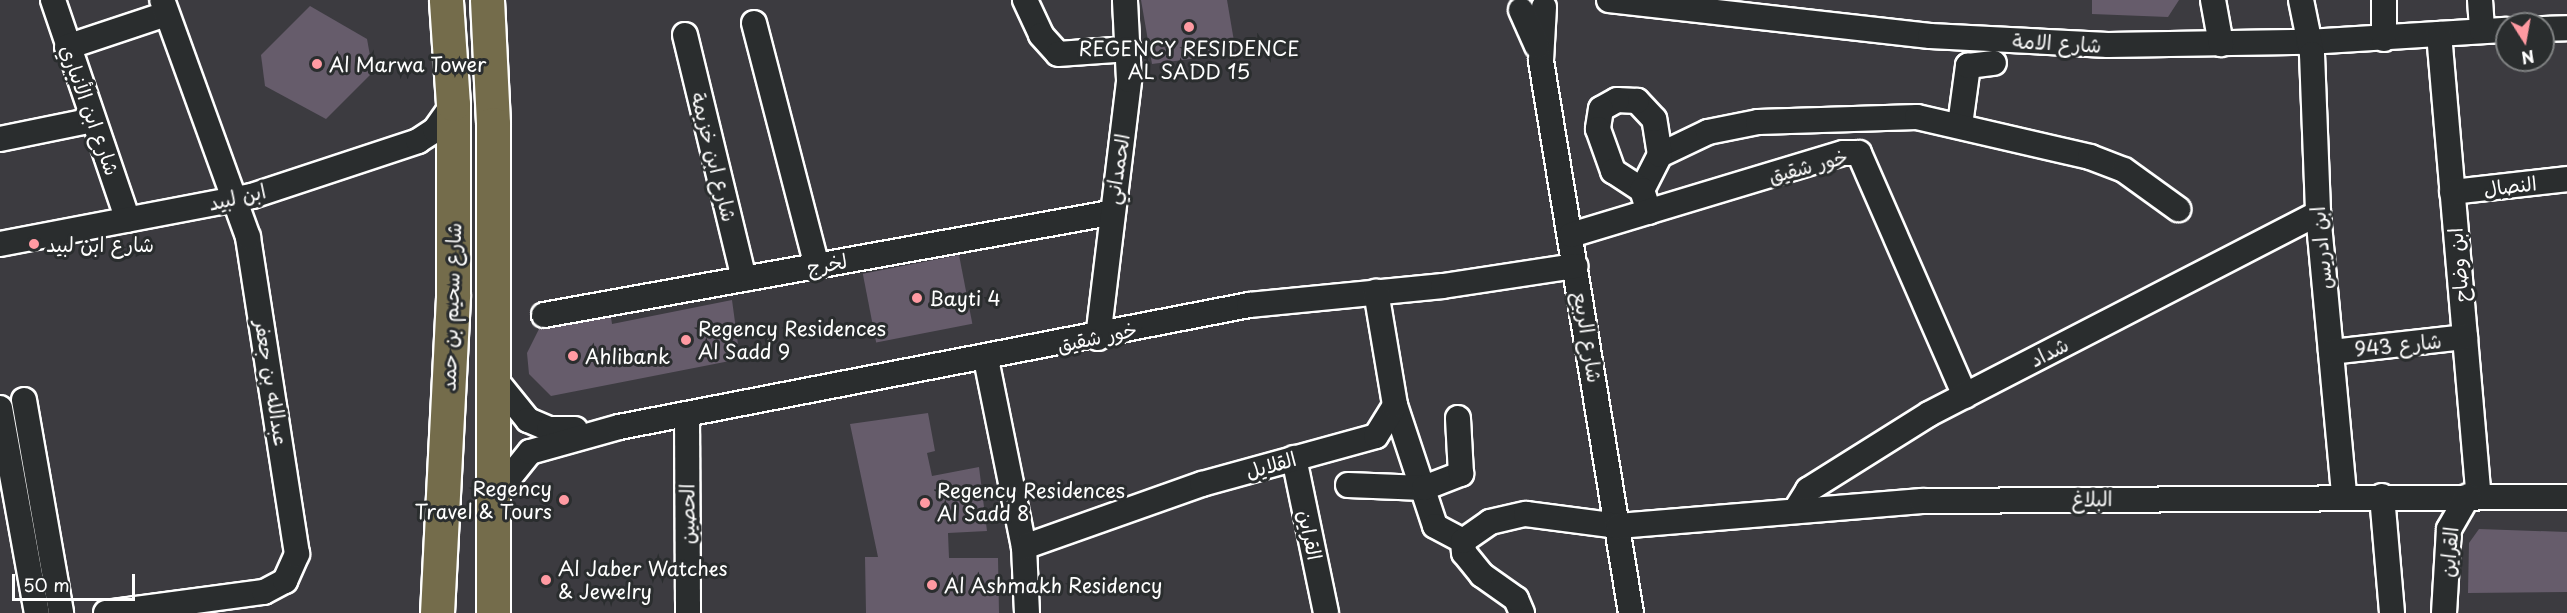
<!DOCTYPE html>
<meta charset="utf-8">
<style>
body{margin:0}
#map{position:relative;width:2567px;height:613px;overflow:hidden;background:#3c3b40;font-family:"Playpen Sans","Playpen Sans Arabic",sans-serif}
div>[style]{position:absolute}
.building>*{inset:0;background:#665c6b;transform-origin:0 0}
.roads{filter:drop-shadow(2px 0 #fff) drop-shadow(-2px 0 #fff) drop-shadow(0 2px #fff) drop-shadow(0 -2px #fff)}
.minor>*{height:24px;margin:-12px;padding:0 12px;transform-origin:12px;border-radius:12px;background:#2a2d2e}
.highway>*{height:33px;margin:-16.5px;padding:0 16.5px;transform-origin:16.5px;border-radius:16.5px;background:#746c4b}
.dots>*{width:16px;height:16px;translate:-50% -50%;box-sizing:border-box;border:3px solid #2a2d2e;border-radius:50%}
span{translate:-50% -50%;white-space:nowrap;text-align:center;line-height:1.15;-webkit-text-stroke:6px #2a2d2e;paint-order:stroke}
.street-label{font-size:20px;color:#fff}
.poi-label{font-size:20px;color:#fff}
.left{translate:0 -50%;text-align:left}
.right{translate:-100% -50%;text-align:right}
.north{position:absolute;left:2495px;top:12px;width:60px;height:60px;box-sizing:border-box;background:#2a2d2e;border:2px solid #7f8182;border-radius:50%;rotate:169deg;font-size:16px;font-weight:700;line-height:24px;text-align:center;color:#fff}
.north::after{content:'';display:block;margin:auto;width:21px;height:27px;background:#ff9aa2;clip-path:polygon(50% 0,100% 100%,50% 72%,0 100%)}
.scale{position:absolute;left:12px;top:574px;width:123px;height:27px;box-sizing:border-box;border:3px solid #fff;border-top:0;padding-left:8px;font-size:18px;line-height:21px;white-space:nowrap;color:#fff;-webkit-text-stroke:4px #2a2d2e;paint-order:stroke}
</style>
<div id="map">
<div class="building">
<i style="clip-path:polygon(1141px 0,1227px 0,1236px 53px,1152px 64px)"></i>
<i style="clip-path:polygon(2092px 0,2179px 0,2168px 17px,2092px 14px)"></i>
<i style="clip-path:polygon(310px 6px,367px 39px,373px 72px,326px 119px,265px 86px,261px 55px)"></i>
<i style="left:959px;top:255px;width:70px;height:98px;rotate:79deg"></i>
<i style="clip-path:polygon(732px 300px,740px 359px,551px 396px,529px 374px,527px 353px,539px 329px,611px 317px,612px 324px)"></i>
<i style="clip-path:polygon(928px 413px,935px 451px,927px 453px,932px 476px,979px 467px,987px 531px,948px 533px,949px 558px,998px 558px,999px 613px,866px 613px,865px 557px,878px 557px,850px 424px)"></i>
<i style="clip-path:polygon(2479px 529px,2567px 532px,2567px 592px,2468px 593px,2469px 543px)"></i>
</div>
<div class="roads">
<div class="minor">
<i style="left:53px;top:0;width:232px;rotate:71.2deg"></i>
<i style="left:1025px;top:0;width:38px;rotate:65deg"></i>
<i style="left:1041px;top:35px;width:25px;rotate:48deg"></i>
<i style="left:1058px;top:54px;width:71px;rotate:-4deg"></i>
<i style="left:1609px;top:0;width:323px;rotate:6.4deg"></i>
<i style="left:1930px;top:36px;width:178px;rotate:2.9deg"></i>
<i style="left:2108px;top:45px;width:200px;rotate:-0.9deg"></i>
<i style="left:2308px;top:42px;width:199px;rotate:-3.5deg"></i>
<i style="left:2213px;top:0;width:45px;rotate:79.7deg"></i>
<i style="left:2301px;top:0;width:55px;rotate:78.5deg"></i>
<i style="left:2312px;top:54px;width:159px;rotate:87.8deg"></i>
<i style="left:2318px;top:213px;width:283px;rotate:84.7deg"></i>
<i style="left:2384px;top:0;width:39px;rotate:90deg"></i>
<i style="left:2480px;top:0;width:31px;rotate:86deg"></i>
<i style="left:1544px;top:7px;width:54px;rotate:93.2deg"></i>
<i style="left:1541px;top:61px;width:559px;rotate:80.74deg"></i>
<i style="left:1521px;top:10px;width:39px;rotate:66deg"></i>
<i style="left:754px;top:23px;width:251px;rotate:75.5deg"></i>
<i style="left:2543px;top:29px;width:24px;rotate:-2deg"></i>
<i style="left:2439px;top:34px;width:464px;rotate:85.1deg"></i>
<i style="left:685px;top:35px;width:251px;rotate:76.4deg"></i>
<i style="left:67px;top:47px;width:104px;rotate:-18.4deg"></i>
<i style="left:1960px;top:125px;width:60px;rotate:-82.3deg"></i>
<i style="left:1968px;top:66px;width:26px;rotate:-7deg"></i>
<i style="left:0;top:139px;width:95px;rotate:-11.5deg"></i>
<i style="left:1660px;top:155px;width:53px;rotate:-25.6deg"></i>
<i style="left:1708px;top:132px;width:51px;rotate:-11.3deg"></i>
<i style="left:1758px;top:122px;width:159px;rotate:-1.8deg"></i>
<i style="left:1917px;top:117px;width:178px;rotate:13deg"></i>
<i style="left:2090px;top:157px;width:36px;rotate:21deg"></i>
<i style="left:2124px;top:170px;width:67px;rotate:35.8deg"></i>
<i style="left:1642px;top:190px;width:39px;rotate:-63deg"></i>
<i style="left:1660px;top:155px;width:36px;rotate:-99deg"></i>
<i style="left:1654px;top:119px;width:25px;rotate:-133deg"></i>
<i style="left:1637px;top:101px;width:20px;rotate:-177deg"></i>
<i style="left:1617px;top:100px;width:18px;rotate:151deg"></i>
<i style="left:1601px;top:109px;width:20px;rotate:99deg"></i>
<i style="left:1598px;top:129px;width:45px;rotate:70.3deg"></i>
<i style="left:1613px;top:171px;width:35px;rotate:33deg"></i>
<i style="left:1642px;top:190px;width:23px;rotate:72deg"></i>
<i style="left:2452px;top:192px;width:116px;rotate:-6.4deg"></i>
<i style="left:1571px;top:235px;width:284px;rotate:-16.8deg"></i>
<i style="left:1843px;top:153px;width:16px"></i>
<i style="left:1859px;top:153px;width:265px;rotate:66.4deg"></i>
<i style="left:0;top:244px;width:257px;rotate:-10.8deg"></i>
<i style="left:252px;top:196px;width:175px;rotate:-18.3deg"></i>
<i style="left:418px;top:141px;width:20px;rotate:-33deg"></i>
<i style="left:435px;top:130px;width:32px;rotate:-55deg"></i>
<i style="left:544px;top:315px;width:575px;rotate:-10.22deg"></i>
<i style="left:1098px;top:338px;width:260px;rotate:-83.1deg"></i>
<i style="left:1129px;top:80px;width:80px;rotate:-92.9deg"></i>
<i style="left:2331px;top:352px;width:135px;rotate:-6.4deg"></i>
<i style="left:986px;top:359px;width:192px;rotate:78.6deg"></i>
<i style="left:1024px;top:547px;width:66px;rotate:87.4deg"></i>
<i style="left:494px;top:378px;width:54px;rotate:51deg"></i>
<i style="left:528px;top:420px;width:23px;rotate:23deg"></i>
<i style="left:549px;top:429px;width:26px"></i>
<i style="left:24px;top:400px;width:216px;rotate:80.1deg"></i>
<i style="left:1395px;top:405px;width:127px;rotate:71.7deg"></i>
<i style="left:1435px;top:526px;width:32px;rotate:28deg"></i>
<i style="left:0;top:408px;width:208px;rotate:79.8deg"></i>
<i style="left:687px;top:415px;width:198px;rotate:89.7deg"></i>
<i style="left:1294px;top:458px;width:158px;rotate:78.3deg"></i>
<i style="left:1348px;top:485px;width:76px;rotate:2.3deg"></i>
<i style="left:1424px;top:488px;width:40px;rotate:-21deg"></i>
<i style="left:1461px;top:474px;width:56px;rotate:-93.1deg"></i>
<i style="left:2382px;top:496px;width:117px;rotate:85.1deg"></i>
<i style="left:493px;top:498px;width:59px;rotate:-51.2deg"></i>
<i style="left:530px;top:452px;width:92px;rotate:-15.7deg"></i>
<i style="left:619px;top:427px;width:642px;rotate:-10.96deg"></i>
<i style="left:1249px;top:305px;width:195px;rotate:-5.6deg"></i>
<i style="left:1443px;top:286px;width:134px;rotate:-8.6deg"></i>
<i style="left:1795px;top:511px;width:25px;rotate:-58deg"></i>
<i style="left:1808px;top:490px;width:143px;rotate:-32.1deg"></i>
<i style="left:1929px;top:414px;width:438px;rotate:-27.3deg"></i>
<i style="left:1024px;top:547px;width:189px;rotate:-19.5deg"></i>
<i style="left:1202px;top:484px;width:180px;rotate:-15.4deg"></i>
<i style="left:1376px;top:436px;width:36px;rotate:-58deg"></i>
<i style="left:1395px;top:405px;width:115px;rotate:-99.5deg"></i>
<i style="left:106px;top:613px;width:159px;rotate:-7.6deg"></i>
<i style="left:264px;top:592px;width:24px;rotate:-28deg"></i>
<i style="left:285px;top:581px;width:30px;rotate:-66deg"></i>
<i style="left:297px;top:554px;width:321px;rotate:-98.8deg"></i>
<i style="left:248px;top:237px;width:252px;rotate:-109.9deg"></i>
<i style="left:1522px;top:613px;width:15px;rotate:-113deg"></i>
<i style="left:1516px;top:599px;width:42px;rotate:-144.8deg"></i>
<i style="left:1482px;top:575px;width:28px;rotate:-129deg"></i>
<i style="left:1464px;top:553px;width:12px;rotate:-95deg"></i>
<i style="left:1463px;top:541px;width:33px;rotate:-35deg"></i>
<i style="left:1490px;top:522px;width:37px;rotate:-13deg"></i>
<i style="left:1526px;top:514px;width:93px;rotate:7.4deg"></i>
<i style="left:1618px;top:526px;width:305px;rotate:-4.7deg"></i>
<i style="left:1922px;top:501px;width:645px;rotate:-0.36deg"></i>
<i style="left:2444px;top:613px;width:84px;rotate:-86.6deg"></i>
<i style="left:2449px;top:529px;width:38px;rotate:-60deg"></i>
</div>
<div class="highway">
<i style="left:487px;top:0;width:124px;rotate:87.2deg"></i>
<i style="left:493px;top:124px;width:489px;rotate:90deg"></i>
<i style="left:437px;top:613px;width:319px;rotate:-87.1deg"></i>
<i style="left:453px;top:294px;width:190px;rotate:-90deg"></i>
<i style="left:453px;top:104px;width:104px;rotate:-93.9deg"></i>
</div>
</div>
<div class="dots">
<i style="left:1189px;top:27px;background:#ff9aa2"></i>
<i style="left:317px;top:64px;background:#ff9aa2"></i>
<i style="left:34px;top:244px;background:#ff9aa2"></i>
<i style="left:917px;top:298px;background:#ff9aa2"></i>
<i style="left:686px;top:340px;background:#ff9aa2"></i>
<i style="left:573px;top:356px;background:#ff9aa2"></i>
<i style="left:564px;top:500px;background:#ff9aa2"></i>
<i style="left:925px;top:503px;background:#ff9aa2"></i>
<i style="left:546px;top:580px;background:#ff9aa2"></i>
<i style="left:932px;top:585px;background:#ff9aa2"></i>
</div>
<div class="street-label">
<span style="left:2057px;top:43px;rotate:3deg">شارع الامة</span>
<span style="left:90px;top:110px;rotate:70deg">شارع ابن الأنباري</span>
<span style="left:714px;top:157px;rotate:76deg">شارع ابن خزيمة</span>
<span style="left:1808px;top:166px;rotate:-15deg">خور شقيق</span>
<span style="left:1117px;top:169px;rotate:-81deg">الحمداني</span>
<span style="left:2510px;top:186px;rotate:-7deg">النصال</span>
<span style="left:237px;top:197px;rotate:-13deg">ابن لبيد</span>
<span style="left:2321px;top:248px;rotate:-95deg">ابن ادريس</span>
<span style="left:827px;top:264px;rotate:-10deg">لخرج</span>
<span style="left:2458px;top:265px;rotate:-95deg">ابن وضاح</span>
<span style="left:451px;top:307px;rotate:-88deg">شارع سحيم بن حمد</span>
<span style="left:1097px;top:337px;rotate:-12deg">خور شقيق</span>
<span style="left:1588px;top:337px;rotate:81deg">شارع الربيع</span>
<span style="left:2398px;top:345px;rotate:-6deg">شارع 943</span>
<span style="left:2049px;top:352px;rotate:-27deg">شداد</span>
<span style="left:272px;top:383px;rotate:81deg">عبدالله بن جعفر</span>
<span style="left:1271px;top:465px;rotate:-16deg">القلايل</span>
<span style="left:2092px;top:499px;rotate:-1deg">البلاغ</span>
<span style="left:687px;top:514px;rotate:-90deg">الحصين</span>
<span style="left:1310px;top:535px;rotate:78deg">القراين</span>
<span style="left:2449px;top:552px;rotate:-85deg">القراين</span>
</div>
<div class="poi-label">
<span style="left:1189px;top:60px">REGENCY RESIDENCE<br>AL SADD 15</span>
<span class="left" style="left:329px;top:64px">Al Marwa Tower</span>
<span class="left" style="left:46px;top:244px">شارع ابن لبيد</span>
<span class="left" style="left:929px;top:298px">Bayti 4</span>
<span class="left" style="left:698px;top:340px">Regency Residences<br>Al Sadd 9</span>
<span class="left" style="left:585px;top:356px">Ahlibank</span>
<span class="right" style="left:552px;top:500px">Regency<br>Travel &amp; Tours</span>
<span class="left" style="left:937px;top:502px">Regency Residences<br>Al Sadd 8</span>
<span class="left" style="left:558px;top:580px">Al Jaber Watches<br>&amp; Jewelry</span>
<span class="left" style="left:944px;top:585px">Al Ashmakh Residency</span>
</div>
<div class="north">N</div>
<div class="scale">50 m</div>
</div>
